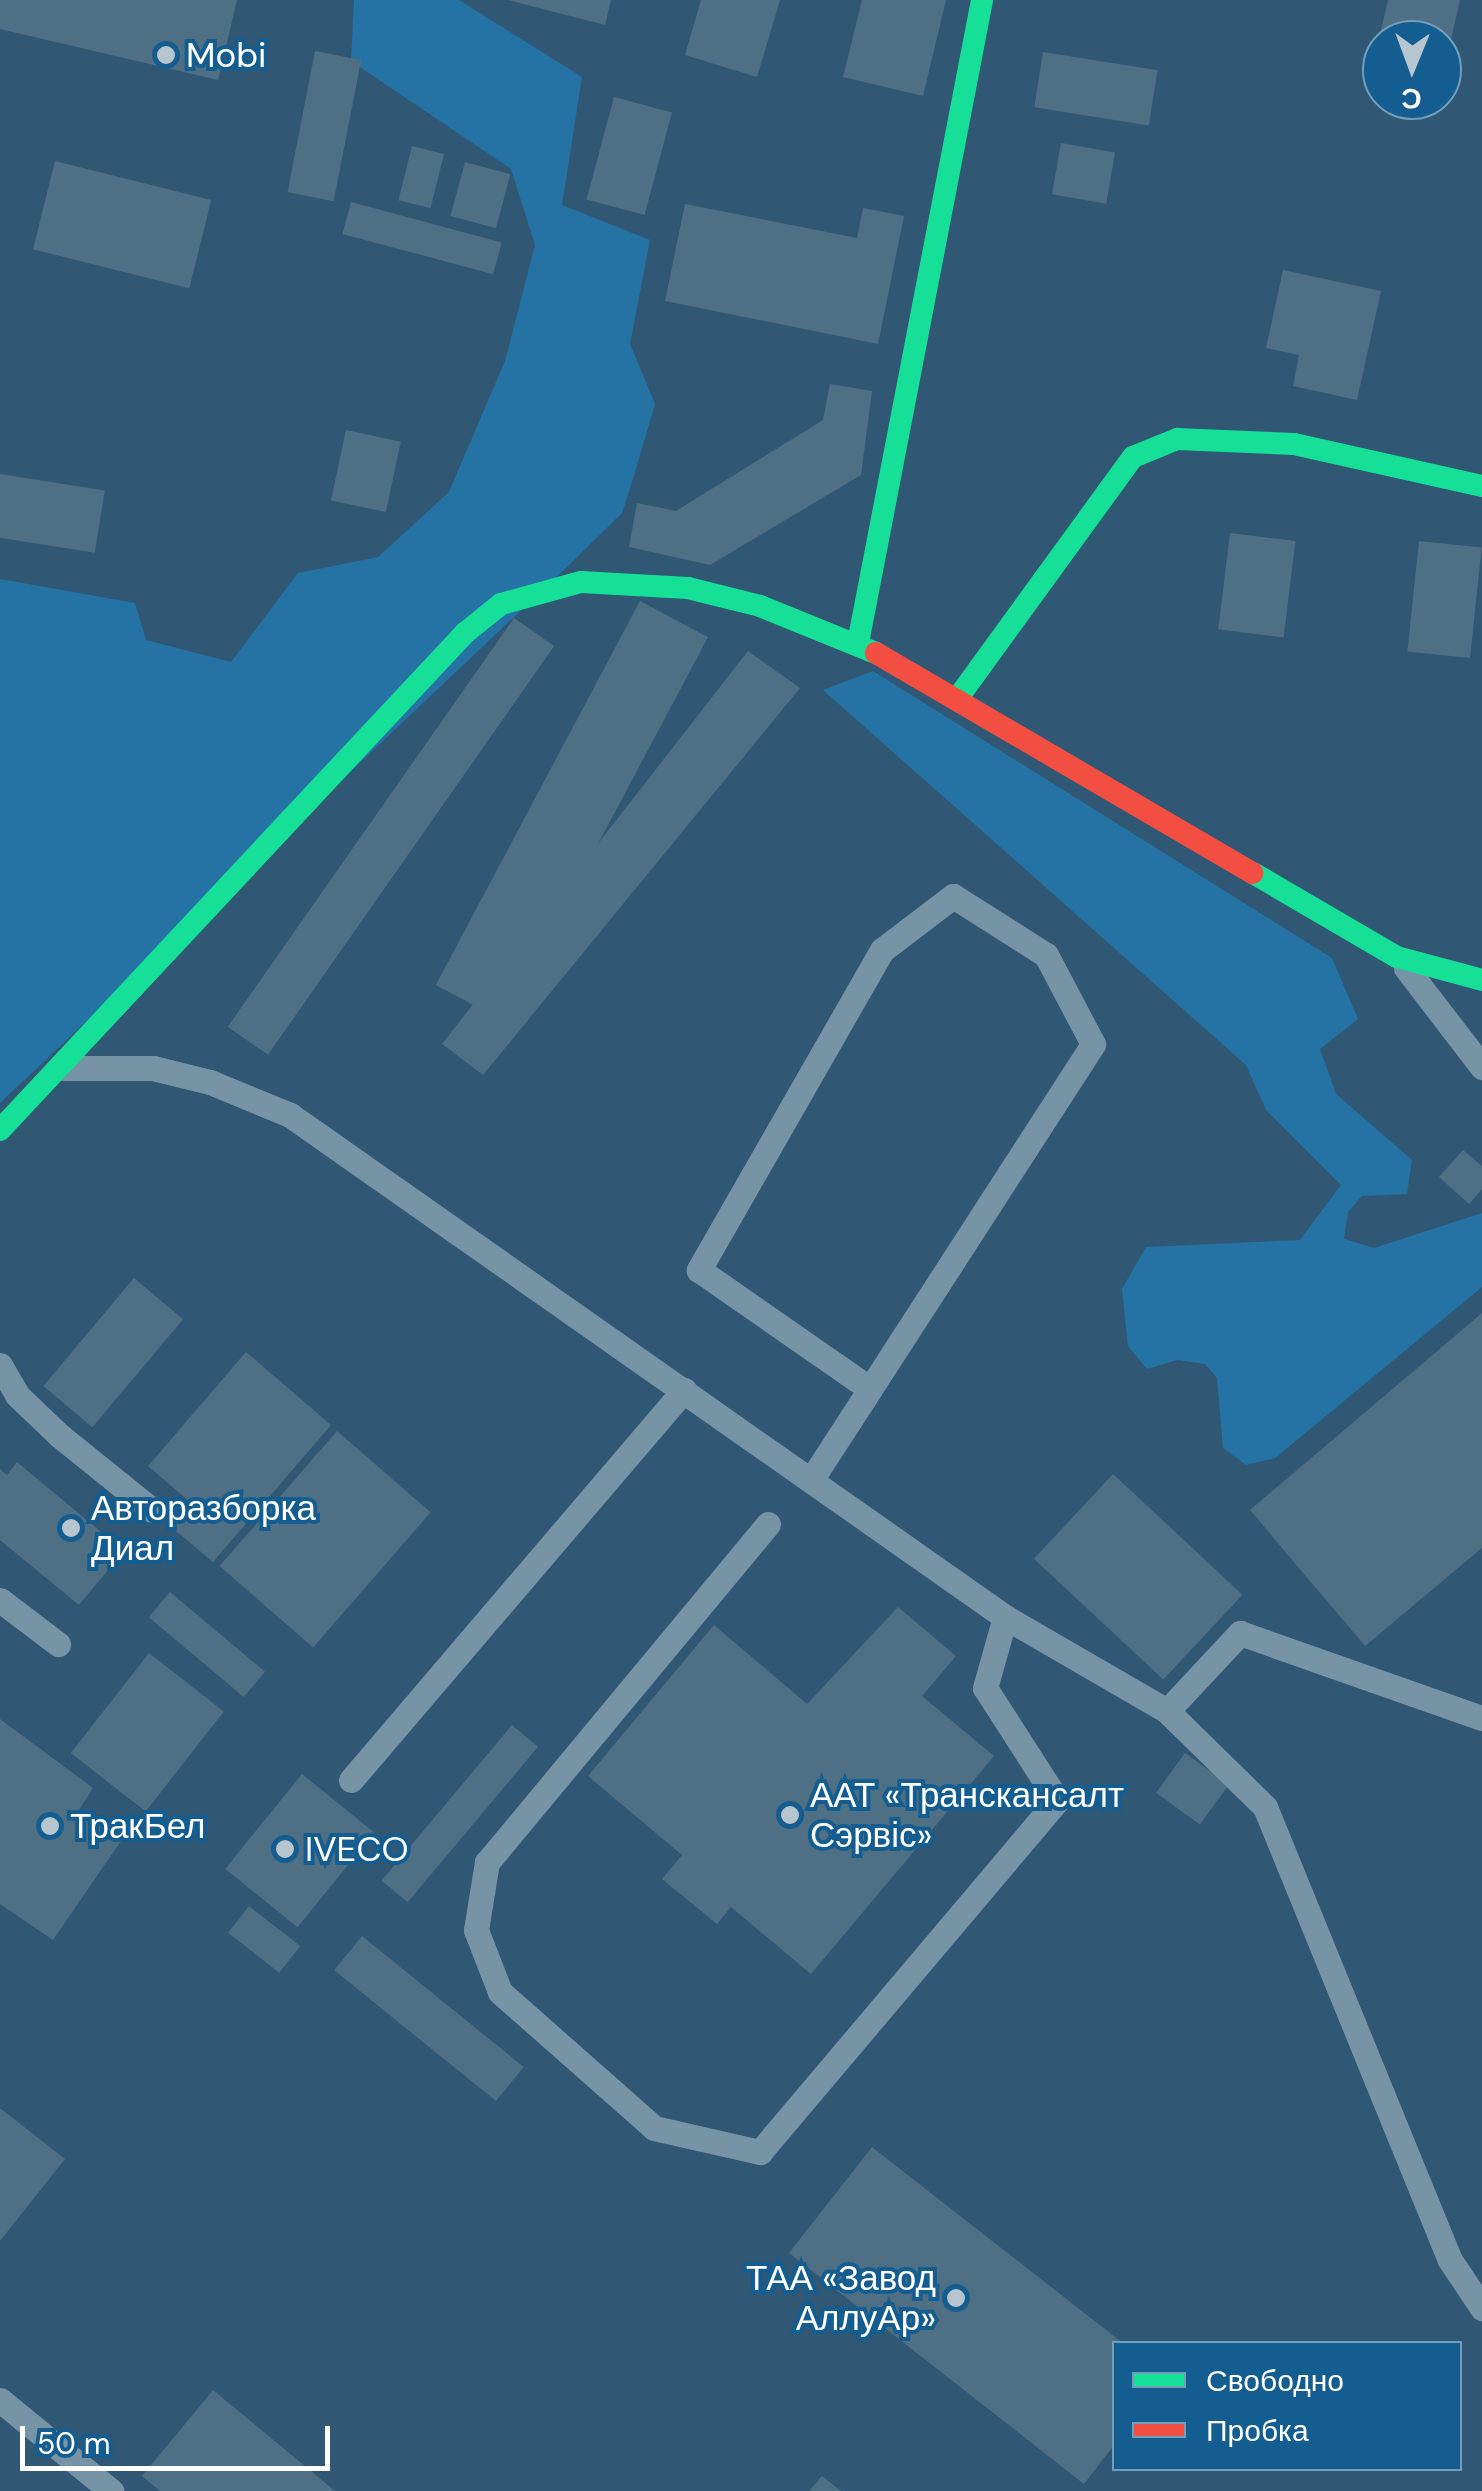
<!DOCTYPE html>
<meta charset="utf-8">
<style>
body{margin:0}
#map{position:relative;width:1482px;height:2491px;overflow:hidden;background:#305874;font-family:"DM Sans",sans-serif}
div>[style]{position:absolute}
.green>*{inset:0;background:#2573a5}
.building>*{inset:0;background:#4f6f85;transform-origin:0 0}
.lane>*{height:25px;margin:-12.5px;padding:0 12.5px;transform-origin:12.5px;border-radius:12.5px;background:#7794a7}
.fast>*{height:22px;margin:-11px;padding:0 11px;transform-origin:11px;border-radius:11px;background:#16e098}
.jam>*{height:22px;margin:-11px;padding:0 11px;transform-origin:11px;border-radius:11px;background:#f24e42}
.dots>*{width:28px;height:28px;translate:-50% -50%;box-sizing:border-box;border:5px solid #145d90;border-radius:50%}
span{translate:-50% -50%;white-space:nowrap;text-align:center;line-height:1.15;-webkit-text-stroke:8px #145d90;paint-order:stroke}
.poi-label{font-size:35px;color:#fff}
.left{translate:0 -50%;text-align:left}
.right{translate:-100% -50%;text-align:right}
.legend{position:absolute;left:1112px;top:2341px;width:350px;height:130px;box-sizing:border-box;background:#145d90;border:2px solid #729ebc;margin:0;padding:12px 18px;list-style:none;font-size:30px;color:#fff}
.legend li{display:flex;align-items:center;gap:20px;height:50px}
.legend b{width:50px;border:2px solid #729ebc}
.north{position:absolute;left:1362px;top:20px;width:100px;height:100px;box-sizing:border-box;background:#145d90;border:2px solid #729ebc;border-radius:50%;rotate:181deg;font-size:28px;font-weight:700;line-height:40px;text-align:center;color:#fff}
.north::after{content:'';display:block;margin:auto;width:35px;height:45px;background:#b7c5ce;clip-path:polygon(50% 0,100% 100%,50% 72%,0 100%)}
.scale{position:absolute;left:20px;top:2426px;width:310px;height:45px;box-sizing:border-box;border:5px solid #fff;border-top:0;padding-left:12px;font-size:30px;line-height:35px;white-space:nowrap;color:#fff;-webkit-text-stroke:8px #145d90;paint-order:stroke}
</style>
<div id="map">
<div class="green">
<i style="clip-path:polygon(354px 0,459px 0,582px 77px,562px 205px,650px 240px,630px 344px,655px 404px,632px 482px,622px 513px,570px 564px,0 1103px,0 579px,135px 603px,146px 640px,231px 662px,298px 573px,378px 557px,449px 492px,505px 361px,535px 245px,511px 169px,351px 61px)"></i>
<i style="clip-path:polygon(873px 671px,1332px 958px,1358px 1019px,1320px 1049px,1336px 1094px,1412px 1160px,1407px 1194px,1362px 1196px,1348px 1212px,1344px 1239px,1374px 1248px,1482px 1213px,1482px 1287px,1275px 1458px,1246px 1465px,1223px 1448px,1217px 1378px,1205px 1364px,1178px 1360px,1147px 1369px,1128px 1346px,1122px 1289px,1146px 1247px,1300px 1240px,1341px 1185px,1266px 1110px,1246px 1065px,823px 690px)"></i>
</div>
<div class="building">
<i style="clip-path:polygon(0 0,237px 0,218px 80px,0 29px)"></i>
<i style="clip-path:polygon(508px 0,611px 0,605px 25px)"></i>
<i style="clip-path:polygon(701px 0,780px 0,757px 77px,685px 55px)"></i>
<i style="clip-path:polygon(862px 0,946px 0,923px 96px,843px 77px)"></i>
<i style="clip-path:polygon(1388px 0,1460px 0,1444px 70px,1442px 40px,1382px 40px,1382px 75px,1371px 72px)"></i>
<i style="left:315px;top:51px;width:47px;height:144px;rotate:11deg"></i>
<i style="left:1043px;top:52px;width:116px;height:56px;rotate:9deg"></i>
<i style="left:614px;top:97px;width:60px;height:106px;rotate:15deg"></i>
<i style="left:1061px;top:143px;width:55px;height:52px;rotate:10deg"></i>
<i style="left:412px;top:146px;width:33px;height:56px;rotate:14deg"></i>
<i style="left:55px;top:161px;width:161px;height:91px;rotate:14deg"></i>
<i style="left:465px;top:162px;width:47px;height:56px;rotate:15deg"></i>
<i style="left:351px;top:202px;width:156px;height:33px;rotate:15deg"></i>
<i style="clip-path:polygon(685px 204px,857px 238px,863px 208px,904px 216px,878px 344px,665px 301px)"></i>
<i style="clip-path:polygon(1283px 270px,1381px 291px,1357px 400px,1293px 386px,1299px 355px,1266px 348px)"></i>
<i style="clip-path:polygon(830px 384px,872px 391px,861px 475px,710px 565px,629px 547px,637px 503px,676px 511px,823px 420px)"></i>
<i style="left:346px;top:430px;width:56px;height:72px;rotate:12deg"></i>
<i style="left:0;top:474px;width:106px;height:63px;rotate:9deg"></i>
<i style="left:1230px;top:533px;width:66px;height:97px;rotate:7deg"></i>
<i style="left:1419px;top:541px;width:63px;height:111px;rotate:6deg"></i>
<i style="left:640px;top:601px;width:77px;height:435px;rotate:28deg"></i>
<i style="left:514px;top:618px;width:49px;height:499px;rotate:35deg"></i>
<i style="clip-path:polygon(748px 651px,800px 688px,483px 1075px,442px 1044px)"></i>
<i style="clip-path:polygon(1463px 1150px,1482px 1166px,1482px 1189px,1469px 1204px,1439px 1177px)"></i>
<i style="left:134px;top:1278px;width:64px;height:141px;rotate:40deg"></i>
<i style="clip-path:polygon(1482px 1313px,1482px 1548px,1365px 1646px,1250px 1510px)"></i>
<i style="clip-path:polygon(246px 1352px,331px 1425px,213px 1562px,170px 1526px,191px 1503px,148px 1466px)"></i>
<i style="left:337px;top:1431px;width:124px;height:179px;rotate:41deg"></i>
<i style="clip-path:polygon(17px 1462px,124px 1551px,79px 1605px,0 1540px,0 1469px,7px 1475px)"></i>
<i style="left:1113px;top:1474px;width:177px;height:116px;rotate:43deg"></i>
<i style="left:170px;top:1592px;width:124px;height:33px;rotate:40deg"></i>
<i style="clip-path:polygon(898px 1607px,956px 1656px,922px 1696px,994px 1756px,811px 1974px,731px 1907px,717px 1924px,662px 1879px,682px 1855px,588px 1776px,714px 1625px,807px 1704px)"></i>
<i style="left:149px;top:1653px;width:95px;height:127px;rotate:38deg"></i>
<i style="clip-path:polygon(0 1719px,93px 1788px,78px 1811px,121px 1841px,53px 1940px,0 1904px)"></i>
<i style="left:512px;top:1725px;width:34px;height:203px;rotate:40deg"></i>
<i style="left:1185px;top:1753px;width:54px;height:49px;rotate:36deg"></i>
<i style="left:302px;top:1774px;width:93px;height:122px;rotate:39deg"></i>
<i style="left:249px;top:1906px;width:65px;height:34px;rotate:38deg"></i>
<i style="left:362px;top:1936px;width:208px;height:44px;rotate:39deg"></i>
<i style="clip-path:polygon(0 2108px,65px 2159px,0 2241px)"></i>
<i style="clip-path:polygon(872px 2147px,1124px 2344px,1114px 2344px,1114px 2445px,1084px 2484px,789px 2253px)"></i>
<i style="clip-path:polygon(213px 2390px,335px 2491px,160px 2491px,142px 2476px)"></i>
<i style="clip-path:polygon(822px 2476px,841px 2491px,809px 2491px)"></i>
</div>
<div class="lane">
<i style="left:1406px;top:968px;width:125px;rotate:52.5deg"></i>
<i style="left:63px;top:1068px;width:90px"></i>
<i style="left:153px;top:1068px;width:59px;rotate:13.8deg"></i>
<i style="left:210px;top:1082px;width:87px;rotate:22.4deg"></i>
<i style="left:290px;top:1115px;width:874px;rotate:35.07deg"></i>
<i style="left:1005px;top:1617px;width:187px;rotate:30.1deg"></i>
<i style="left:1167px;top:1711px;width:137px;rotate:44.4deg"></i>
<i style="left:1265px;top:1807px;width:489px;rotate:67.8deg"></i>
<i style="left:1450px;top:2260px;width:58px;rotate:56.3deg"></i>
<i style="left:0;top:1365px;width:34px;rotate:60deg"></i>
<i style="left:17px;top:1395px;width:59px;rotate:43.6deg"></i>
<i style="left:60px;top:1436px;width:118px;rotate:38.8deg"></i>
<i style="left:811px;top:1480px;width:108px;rotate:-57deg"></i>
<i style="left:870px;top:1389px;width:411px;rotate:-57.1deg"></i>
<i style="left:1093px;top:1044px;width:101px;rotate:-117.8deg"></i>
<i style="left:1046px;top:955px;width:110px;rotate:-147.6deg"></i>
<i style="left:953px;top:896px;width:89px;rotate:142.7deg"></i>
<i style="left:882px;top:950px;width:369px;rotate:119.8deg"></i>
<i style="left:699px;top:1270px;width:208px;rotate:34.8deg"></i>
<i style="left:768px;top:1524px;width:440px;rotate:129.7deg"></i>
<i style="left:487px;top:1862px;width:69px;rotate:99.2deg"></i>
<i style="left:476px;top:1930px;width:66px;rotate:68.8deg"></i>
<i style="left:500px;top:1992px;width:205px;rotate:41.4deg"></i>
<i style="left:654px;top:2128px;width:109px;rotate:12.8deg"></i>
<i style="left:760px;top:2152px;width:461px;rotate:-49.8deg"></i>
<i style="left:1057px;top:1800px;width:133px;rotate:-122.7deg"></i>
<i style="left:985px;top:1688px;width:74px;rotate:-74.3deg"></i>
<i style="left:0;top:1600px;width:73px;rotate:37.2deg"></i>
<i style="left:1167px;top:1711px;width:107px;rotate:-46.9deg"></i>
<i style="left:1240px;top:1633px;width:256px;rotate:19.4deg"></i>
<i style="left:351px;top:1780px;width:513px;rotate:-49.51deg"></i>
<i style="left:0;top:2400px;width:144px;rotate:39.3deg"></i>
</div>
<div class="fast">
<i style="left:858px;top:643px;width:655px;rotate:-79.08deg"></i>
<i style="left:957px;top:699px;width:299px;rotate:-54deg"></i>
<i style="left:1133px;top:457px;width:48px;rotate:-22.2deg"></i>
<i style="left:1177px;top:439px;width:117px;rotate:2.4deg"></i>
<i style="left:1294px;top:444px;width:193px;rotate:12.6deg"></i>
<i style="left:1253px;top:873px;width:167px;rotate:30.3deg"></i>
<i style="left:1397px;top:957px;width:88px;rotate:15.1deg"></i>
<i style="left:0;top:1130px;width:681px;rotate:-46.91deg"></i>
<i style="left:465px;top:633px;width:46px;rotate:-38.9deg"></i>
<i style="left:501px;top:604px;width:83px;rotate:-15.4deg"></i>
<i style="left:581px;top:582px;width:107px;rotate:3.2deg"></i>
<i style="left:688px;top:588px;width:74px;rotate:14deg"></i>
<i style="left:760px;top:606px;width:125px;rotate:22.1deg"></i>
</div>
<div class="jam">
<i style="left:876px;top:653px;width:436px;rotate:30.3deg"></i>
</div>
<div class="dots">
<i style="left:166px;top:55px;background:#b7c5ce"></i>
<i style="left:71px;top:1528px;background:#b7c5ce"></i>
<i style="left:790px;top:1815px;background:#b7c5ce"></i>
<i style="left:50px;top:1826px;background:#b7c5ce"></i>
<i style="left:285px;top:1849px;background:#b7c5ce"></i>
<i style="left:956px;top:2298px;background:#b7c5ce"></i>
</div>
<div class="poi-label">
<span class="left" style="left:186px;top:55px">Mobi</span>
<span class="left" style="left:91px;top:1528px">Авторазборка<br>Диал</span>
<span class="left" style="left:810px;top:1815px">ААТ «Транскансалт<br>Сэрвіс»</span>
<span class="left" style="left:70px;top:1826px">ТракБел</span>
<span class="left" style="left:305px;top:1849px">IVECO</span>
<span class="right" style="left:936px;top:2298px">ТАА «Завод<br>АллуАр»</span>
</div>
<ul class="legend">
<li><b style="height:12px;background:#16e098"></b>Свободно</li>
<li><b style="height:12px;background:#f24e42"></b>Пробка</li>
</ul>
<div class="north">С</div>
<div class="scale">50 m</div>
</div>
